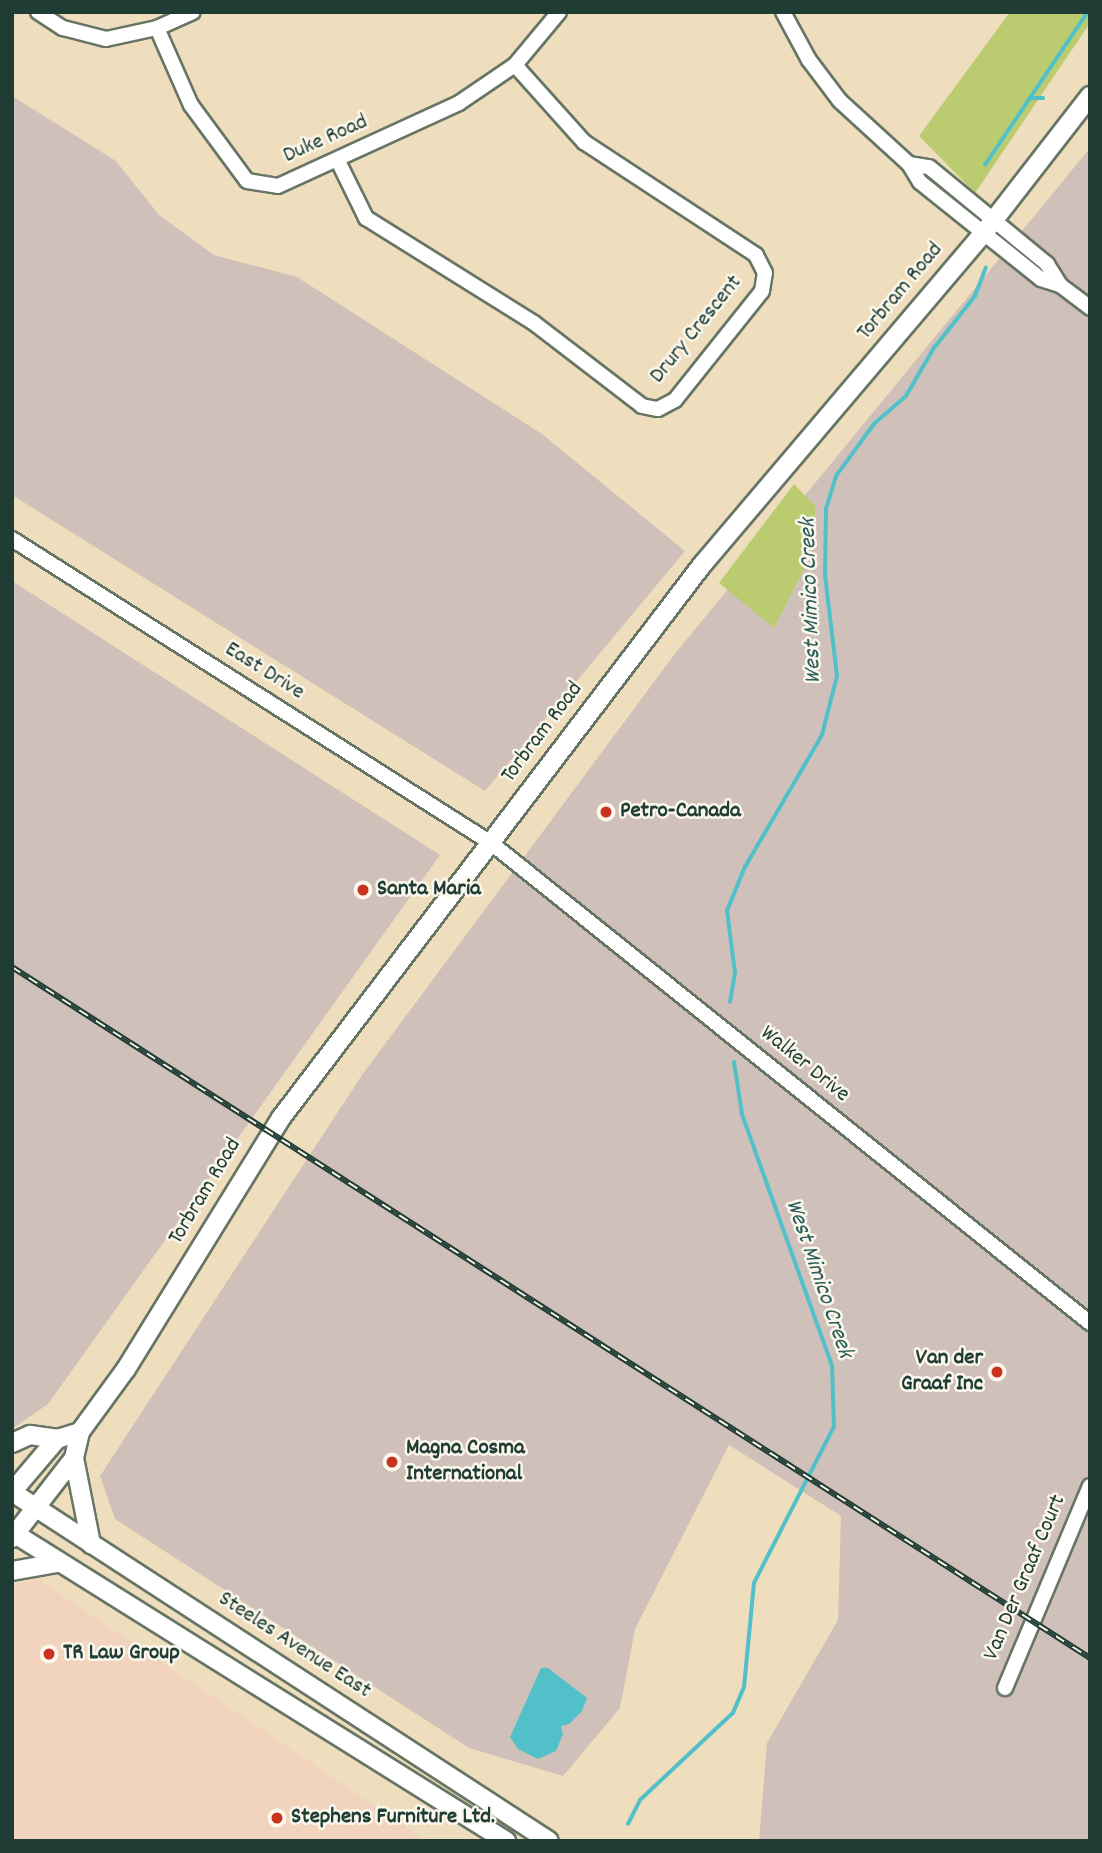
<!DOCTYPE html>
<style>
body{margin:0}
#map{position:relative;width:1102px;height:1853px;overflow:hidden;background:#eedebe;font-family:Dekko,sans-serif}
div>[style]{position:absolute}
.built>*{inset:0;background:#f2d4be}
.industrial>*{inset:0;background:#cfc0ba}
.green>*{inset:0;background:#bacc6f}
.water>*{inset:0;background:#52c0c8}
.stream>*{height:3.5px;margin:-1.75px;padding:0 1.75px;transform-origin:1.75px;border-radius:1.75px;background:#52c0c8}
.roads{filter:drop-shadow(2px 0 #677564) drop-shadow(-2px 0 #677564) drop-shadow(0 2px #677564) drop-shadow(0 -2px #677564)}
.minor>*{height:14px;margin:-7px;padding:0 7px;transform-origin:7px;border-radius:7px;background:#fff}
.major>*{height:18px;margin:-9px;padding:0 9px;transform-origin:9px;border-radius:9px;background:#fff}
.rail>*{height:6px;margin-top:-3px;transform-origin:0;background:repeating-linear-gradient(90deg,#fbf7ec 0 10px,#1f3d34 0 20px);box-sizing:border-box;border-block:2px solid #1f3d34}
.dots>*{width:19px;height:19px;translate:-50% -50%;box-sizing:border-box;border:4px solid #fbf7ec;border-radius:50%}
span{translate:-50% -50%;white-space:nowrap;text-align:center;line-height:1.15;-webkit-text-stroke:5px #fbf7ec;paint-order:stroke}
.street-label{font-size:23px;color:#1f3d34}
.poi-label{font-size:23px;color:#1f3d34;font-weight:700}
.left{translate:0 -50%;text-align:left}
.right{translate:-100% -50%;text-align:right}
.water-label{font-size:24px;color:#2c5e59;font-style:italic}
.frame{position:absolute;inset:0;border:14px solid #1f3d34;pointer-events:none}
</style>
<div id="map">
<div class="built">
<i style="clip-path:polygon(37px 1578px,427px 1841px,12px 1841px,12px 1585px)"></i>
</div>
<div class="industrial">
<i style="clip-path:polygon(12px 96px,116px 161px,159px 215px,214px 255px,297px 277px,542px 434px,685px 551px,485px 791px,12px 495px)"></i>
<i style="clip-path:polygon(1090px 148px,1090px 1841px,759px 1841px,767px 1743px,838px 1620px,841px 1516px,729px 1445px,635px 1629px,620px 1708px,563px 1776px,469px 1748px,115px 1519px,100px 1476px,362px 1075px,674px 655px)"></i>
<i style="clip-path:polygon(12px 581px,440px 855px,48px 1404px,12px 1429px)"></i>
</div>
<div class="green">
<i style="clip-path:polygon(1010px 12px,1090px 12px,1090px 23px,975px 193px,919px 136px)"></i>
<i style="clip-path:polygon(794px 484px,816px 507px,807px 563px,774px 628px,719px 583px)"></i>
</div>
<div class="water">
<i style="clip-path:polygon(541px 1668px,548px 1668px,587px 1698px,582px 1711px,569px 1724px,561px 1726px,563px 1734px,556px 1751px,538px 1759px,518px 1749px,510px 1737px)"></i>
</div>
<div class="stream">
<i style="left:1032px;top:98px;width:11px"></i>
<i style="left:985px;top:165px;width:184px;rotate:-56.1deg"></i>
<i style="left:730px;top:1002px;width:29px;rotate:-80deg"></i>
<i style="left:735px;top:973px;width:63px;rotate:-97.4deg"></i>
<i style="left:727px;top:911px;width:48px;rotate:-67.8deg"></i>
<i style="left:745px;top:867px;width:153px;rotate:-59.7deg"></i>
<i style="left:822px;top:735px;width:61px;rotate:-75.7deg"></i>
<i style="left:837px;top:676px;width:102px;rotate:-96.8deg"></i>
<i style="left:825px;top:575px;width:66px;rotate:-89.1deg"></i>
<i style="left:826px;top:509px;width:34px;rotate:-73deg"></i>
<i style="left:836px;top:476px;width:66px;rotate:-53.7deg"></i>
<i style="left:875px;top:423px;width:41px;rotate:-41.1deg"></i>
<i style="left:906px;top:396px;width:56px;rotate:-59.7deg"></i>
<i style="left:934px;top:348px;width:66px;rotate:-51.7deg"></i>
<i style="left:975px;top:296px;width:30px;rotate:-69deg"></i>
<i style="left:628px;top:1824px;width:27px;rotate:-63deg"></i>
<i style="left:640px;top:1800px;width:127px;rotate:-43.1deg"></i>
<i style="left:733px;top:1713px;width:28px;rotate:-67deg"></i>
<i style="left:744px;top:1687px;width:104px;rotate:-84.5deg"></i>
<i style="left:754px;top:1583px;width:175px;rotate:-62.9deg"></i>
<i style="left:834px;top:1427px;width:61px;rotate:-91.9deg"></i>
<i style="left:832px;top:1366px;width:268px;rotate:-109.7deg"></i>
<i style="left:742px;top:1114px;width:52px;rotate:-98.9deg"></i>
</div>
<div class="roads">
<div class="minor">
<i style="left:38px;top:12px;width:30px;rotate:33deg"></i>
<i style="left:63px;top:28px;width:44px;rotate:14.3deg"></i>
<i style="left:106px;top:39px;width:52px;rotate:-12.2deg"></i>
<i style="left:157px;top:28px;width:39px;rotate:-24deg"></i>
<i style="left:783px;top:12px;width:55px;rotate:61.6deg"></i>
<i style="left:809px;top:60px;width:51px;rotate:52.9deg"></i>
<i style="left:840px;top:101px;width:93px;rotate:42.4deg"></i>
<i style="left:909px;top:164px;width:21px;rotate:59deg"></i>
<i style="left:920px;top:182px;width:155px;rotate:38.7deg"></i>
<i style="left:1041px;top:279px;width:20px;rotate:18deg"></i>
<i style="left:157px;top:28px;width:84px;rotate:66.2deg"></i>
<i style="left:191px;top:105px;width:94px;rotate:53.6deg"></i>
<i style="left:247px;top:181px;width:31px;rotate:9deg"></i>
<i style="left:278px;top:186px;width:199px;rotate:-24.6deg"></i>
<i style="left:459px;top:103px;width:68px;rotate:-34.2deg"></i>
<i style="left:515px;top:65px;width:69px;rotate:-50.3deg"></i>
<i style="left:338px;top:161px;width:64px;rotate:63.8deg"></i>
<i style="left:366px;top:218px;width:198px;rotate:32deg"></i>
<i style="left:534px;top:323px;width:136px;rotate:37.5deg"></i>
<i style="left:642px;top:406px;width:16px;rotate:11deg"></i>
<i style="left:658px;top:409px;width:19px;rotate:-28deg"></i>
<i style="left:675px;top:400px;width:139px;rotate:-51.4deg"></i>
<i style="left:762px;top:291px;width:18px;rotate:-81deg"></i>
<i style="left:765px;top:273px;width:20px;rotate:-117deg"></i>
<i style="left:756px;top:255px;width:206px;rotate:-146.7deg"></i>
<i style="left:584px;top:142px;width:103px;rotate:-131.9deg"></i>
<i style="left:909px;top:164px;width:20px;rotate:9deg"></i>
<i style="left:929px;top:167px;width:153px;rotate:39.4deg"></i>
<i style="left:1047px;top:264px;width:25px;rotate:58deg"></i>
<i style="left:1060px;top:285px;width:38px;rotate:37deg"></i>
<i style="left:12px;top:539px;width:567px;rotate:32.4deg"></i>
<i style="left:491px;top:843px;width:768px;rotate:38.71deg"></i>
<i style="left:1005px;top:1688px;width:219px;rotate:-67.2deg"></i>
</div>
<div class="major">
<i style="left:12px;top:1443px;width:20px;rotate:-24deg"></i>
<i style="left:30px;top:1435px;width:27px;rotate:8deg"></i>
<i style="left:74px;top:1458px;width:88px;rotate:78.8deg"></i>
<i style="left:12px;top:1492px;width:640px;rotate:33.02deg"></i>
<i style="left:12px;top:1492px;width:70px;rotate:-49.7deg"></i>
<i style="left:57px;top:1439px;width:24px;rotate:-17deg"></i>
<i style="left:12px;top:1532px;width:583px;rotate:32.03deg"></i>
<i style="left:12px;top:1538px;width:101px;rotate:-52.2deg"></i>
<i style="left:74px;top:1458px;width:27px;rotate:-77deg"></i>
<i style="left:80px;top:1432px;width:78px;rotate:-53.9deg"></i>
<i style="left:126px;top:1369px;width:295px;rotate:-58.3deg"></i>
<i style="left:281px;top:1118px;width:695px;rotate:-52.72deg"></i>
<i style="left:702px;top:565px;width:434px;rotate:-49.7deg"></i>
<i style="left:983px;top:234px;width:175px;rotate:-52.2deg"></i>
<i style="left:12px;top:1571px;width:46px;rotate:-10.1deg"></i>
</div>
</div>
<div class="rail">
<i style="left:12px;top:967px;width:1280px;rotate:32.66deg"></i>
</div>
<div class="dots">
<i style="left:606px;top:812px;background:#c8321e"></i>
<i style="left:363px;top:890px;background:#c8321e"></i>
<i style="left:997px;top:1372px;background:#c8321e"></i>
<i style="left:392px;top:1462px;background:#c8321e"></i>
<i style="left:49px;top:1654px;background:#c8321e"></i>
<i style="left:277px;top:1818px;background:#c8321e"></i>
</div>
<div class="street-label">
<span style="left:326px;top:140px;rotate:-24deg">Duke Road</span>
<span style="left:901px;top:292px;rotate:-50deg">Torbram Road</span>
<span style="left:697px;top:330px;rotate:-51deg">Drury Crescent</span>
<span style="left:264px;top:672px;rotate:32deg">East Drive</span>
<span style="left:543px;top:733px;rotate:-53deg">Torbram Road</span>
<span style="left:804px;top:1065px;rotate:39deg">Walker Drive</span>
<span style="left:206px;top:1192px;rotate:-59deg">Torbram Road</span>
<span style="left:1026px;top:1578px;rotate:-67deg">Van Der Graaf Court</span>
<span style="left:294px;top:1646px;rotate:33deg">Steeles Avenue East</span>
</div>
<div class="poi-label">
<span class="left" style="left:620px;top:812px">Petro-Canada</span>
<span class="left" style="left:377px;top:890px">Santa Maria</span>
<span class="right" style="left:983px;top:1372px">Van der<br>Graaf Inc</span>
<span class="left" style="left:406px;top:1462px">Magna Cosma<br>International</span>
<span class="left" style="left:63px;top:1654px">TR Law Group</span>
<span class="left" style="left:291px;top:1818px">Stephens Furniture Ltd.</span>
</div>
<div class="water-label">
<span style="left:812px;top:601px;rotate:-92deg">West Mimico Creek</span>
<span style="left:818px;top:1279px;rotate:71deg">West Mimico Creek</span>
</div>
<div class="frame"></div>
</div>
